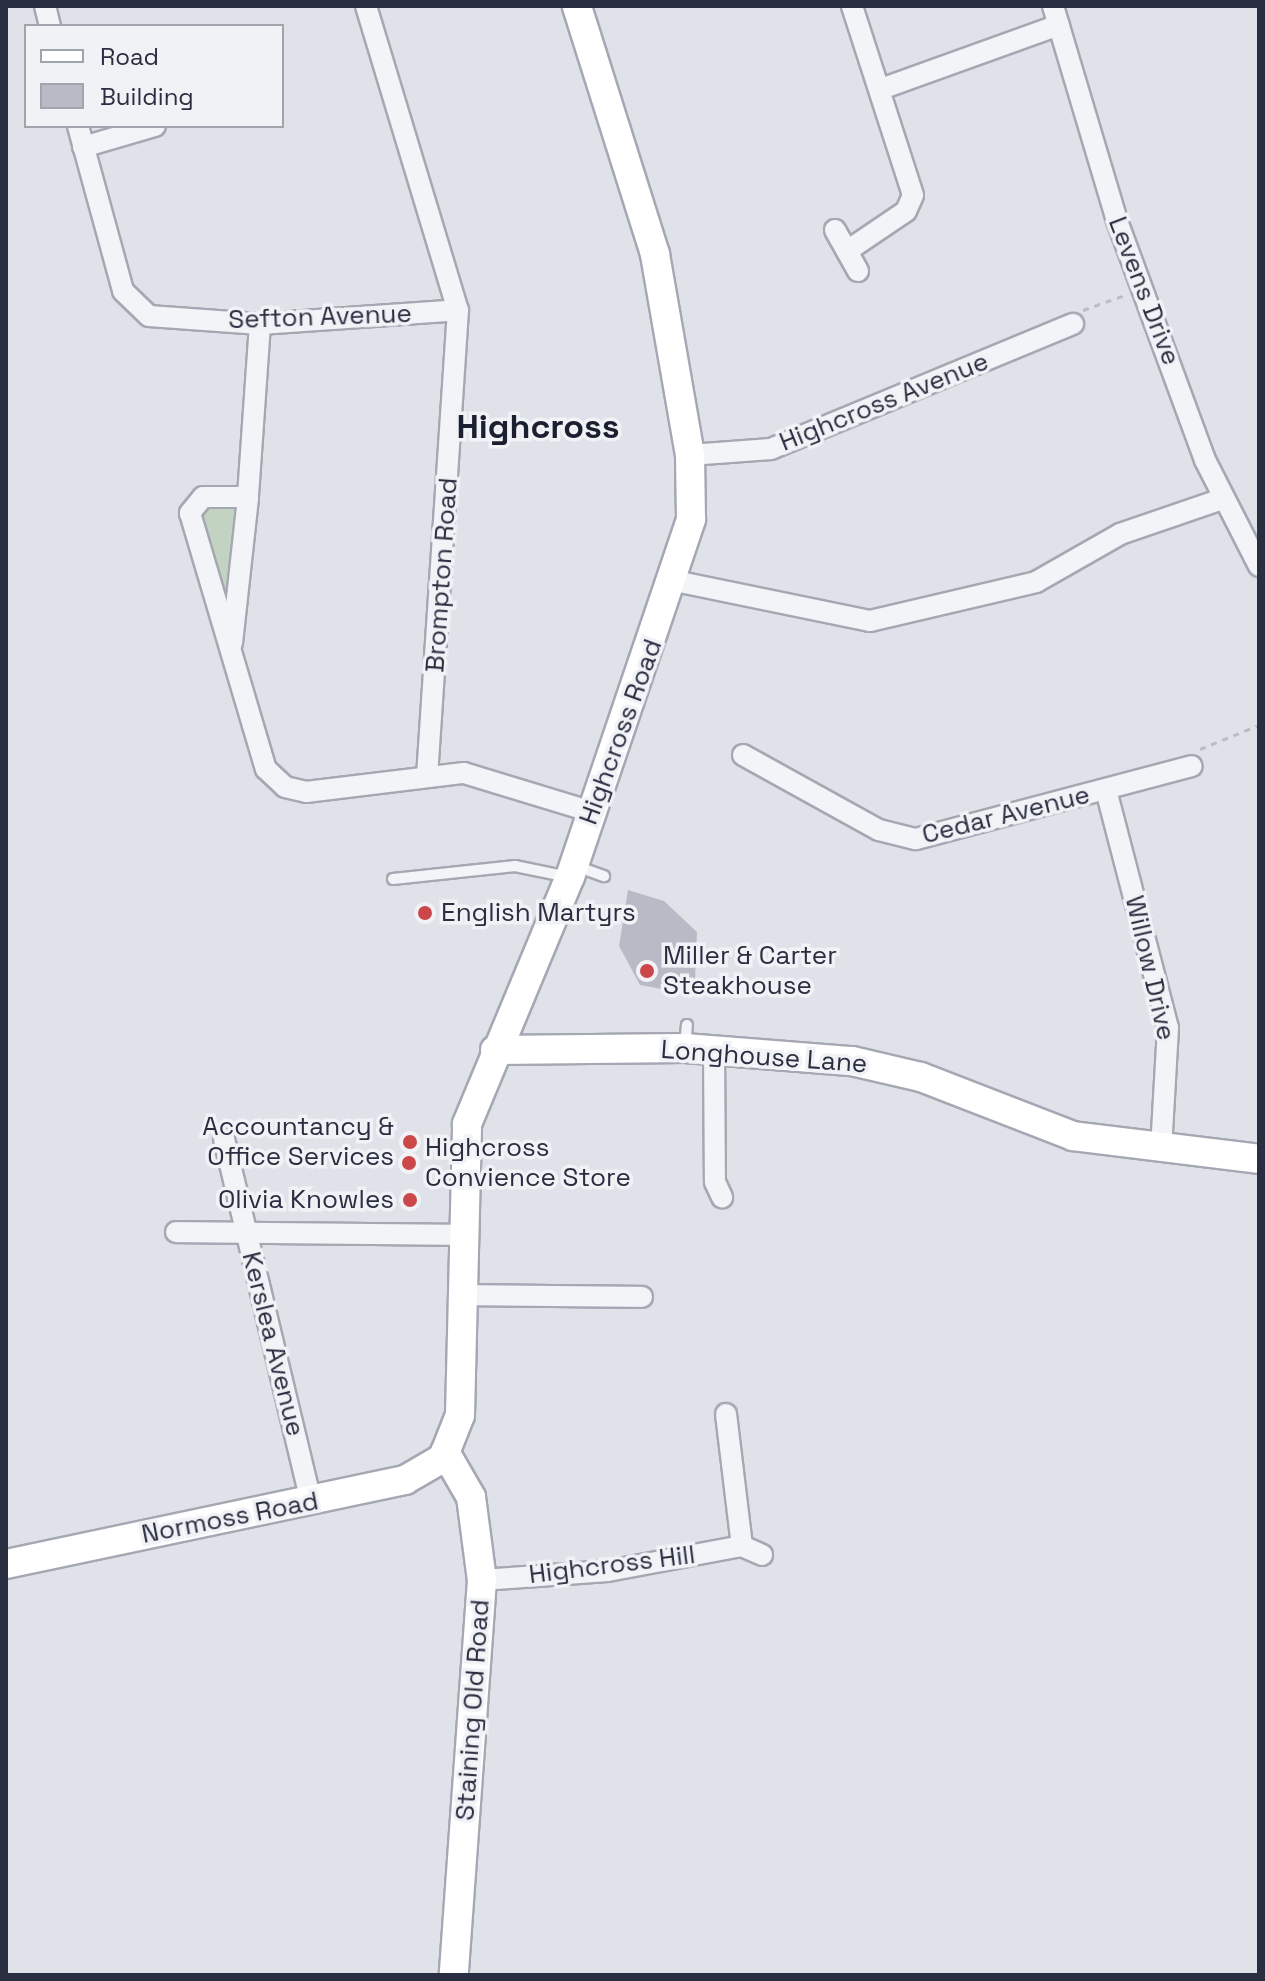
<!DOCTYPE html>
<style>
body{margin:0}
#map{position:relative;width:1265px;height:1981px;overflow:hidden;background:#e0e2e9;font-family:"Space Grotesk",sans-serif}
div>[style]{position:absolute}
.green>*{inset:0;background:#c3d3c2}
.building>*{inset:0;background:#b8bbc6}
.path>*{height:3px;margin-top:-1.5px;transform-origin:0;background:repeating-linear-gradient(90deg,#babdc4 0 6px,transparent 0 12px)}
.roads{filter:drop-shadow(2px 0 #a5a8b3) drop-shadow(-2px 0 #a5a8b3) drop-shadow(0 2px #a5a8b3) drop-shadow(0 -2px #a5a8b3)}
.lane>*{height:10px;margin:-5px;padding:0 5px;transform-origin:5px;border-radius:5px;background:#f3f4f7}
.street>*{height:20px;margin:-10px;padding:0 10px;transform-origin:10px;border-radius:10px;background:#f3f4f7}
.secondary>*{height:28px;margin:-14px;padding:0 14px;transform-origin:14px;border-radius:14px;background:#fff}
.dots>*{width:22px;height:22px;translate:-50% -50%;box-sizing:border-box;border:4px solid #f0f2f6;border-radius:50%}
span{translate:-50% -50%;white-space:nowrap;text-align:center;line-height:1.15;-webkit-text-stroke:7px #f0f2f6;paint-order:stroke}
.street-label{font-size:26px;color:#292e40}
.poi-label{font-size:26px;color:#292e40}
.left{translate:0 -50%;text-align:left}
.right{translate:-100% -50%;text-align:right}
.district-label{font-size:34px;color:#1b2031;font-weight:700}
.frame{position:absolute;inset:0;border:8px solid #292e40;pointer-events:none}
.legend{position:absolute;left:24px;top:24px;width:260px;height:104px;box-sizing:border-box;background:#f0f2f6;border:2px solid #a0a4ad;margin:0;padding:10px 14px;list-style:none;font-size:24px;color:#292e40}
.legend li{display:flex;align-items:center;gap:16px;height:40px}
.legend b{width:40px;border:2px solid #a0a4ad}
</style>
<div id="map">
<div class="green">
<i style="clip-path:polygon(248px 497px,232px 643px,194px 505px)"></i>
</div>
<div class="building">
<i style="clip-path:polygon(628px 890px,664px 901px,697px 932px,695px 982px,674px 977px,672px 991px,640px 985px,619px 946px)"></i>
</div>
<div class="path">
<i style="left:1083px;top:310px;width:45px;rotate:-19.7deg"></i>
<i style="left:1200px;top:749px;width:64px;rotate:-22.1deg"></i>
</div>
<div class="roads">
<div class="lane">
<i style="left:576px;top:866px;width:30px;rotate:20deg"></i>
<i style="left:393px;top:879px;width:123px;rotate:-6.1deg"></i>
<i style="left:515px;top:866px;width:54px;rotate:11.7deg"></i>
<i style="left:685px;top:1047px;width:22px;rotate:-85deg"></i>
</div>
<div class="street">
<i style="left:45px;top:6px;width:21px;rotate:76deg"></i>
<i style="left:366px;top:6px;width:318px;rotate:73.2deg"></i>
<i style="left:458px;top:310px;width:466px;rotate:93.8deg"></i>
<i style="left:1053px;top:6px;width:221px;rotate:73.4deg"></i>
<i style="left:1116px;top:218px;width:258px;rotate:69.8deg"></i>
<i style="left:1205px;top:460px;width:119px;rotate:63deg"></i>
<i style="left:881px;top:89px;width:189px;rotate:-19.8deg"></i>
<i style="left:78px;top:126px;width:171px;rotate:74.7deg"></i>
<i style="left:123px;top:291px;width:36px;rotate:44deg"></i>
<i style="left:149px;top:316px;width:111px;rotate:4.1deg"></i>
<i style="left:260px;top:324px;width:198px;rotate:-4deg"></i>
<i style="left:83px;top:147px;width:75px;rotate:-16.3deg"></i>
<i style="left:835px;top:230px;width:47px;rotate:60.7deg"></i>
<i style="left:847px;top:251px;width:71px;rotate:-34.1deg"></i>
<i style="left:906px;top:211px;width:17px;rotate:-66deg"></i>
<i style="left:913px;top:195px;width:199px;rotate:-107.9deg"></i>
<i style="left:260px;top:324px;width:173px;rotate:94deg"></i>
<i style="left:248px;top:497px;width:45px;rotate:180deg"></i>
<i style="left:203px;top:497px;width:21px;rotate:129deg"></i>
<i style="left:190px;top:513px;width:267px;rotate:73.5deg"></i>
<i style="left:266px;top:769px;width:26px;rotate:43deg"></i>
<i style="left:285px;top:787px;width:22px;rotate:13deg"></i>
<i style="left:306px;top:792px;width:159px;rotate:-6.9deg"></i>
<i style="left:464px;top:773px;width:134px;rotate:16.9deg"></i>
<i style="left:690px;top:455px;width:81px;rotate:-4.2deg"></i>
<i style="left:771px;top:449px;width:327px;rotate:-22.5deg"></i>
<i style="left:675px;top:581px;width:199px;rotate:11.6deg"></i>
<i style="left:870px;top:621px;width:171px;rotate:-13.2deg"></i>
<i style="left:1036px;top:582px;width:97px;rotate:-29.7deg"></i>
<i style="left:1120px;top:534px;width:108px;rotate:-18.9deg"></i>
<i style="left:232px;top:643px;width:147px;rotate:-83.7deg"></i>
<i style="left:743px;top:755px;width:155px;rotate:28.9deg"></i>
<i style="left:879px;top:830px;width:38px;rotate:14deg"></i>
<i style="left:916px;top:839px;width:285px;rotate:-14.8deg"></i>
<i style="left:1106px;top:790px;width:246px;rotate:75.4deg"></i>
<i style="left:1168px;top:1028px;width:121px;rotate:93.3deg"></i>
<i style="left:714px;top:1049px;width:133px;rotate:89.6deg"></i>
<i style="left:715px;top:1182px;width:17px;rotate:65deg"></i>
<i style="left:224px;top:1139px;width:373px;rotate:76.5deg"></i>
<i style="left:176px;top:1232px;width:288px;rotate:0.6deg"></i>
<i style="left:464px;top:1295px;width:178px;rotate:0.6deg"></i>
<i style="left:726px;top:1414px;width:133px;rotate:83.1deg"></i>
<i style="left:482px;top:1580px;width:126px;rotate:-4.1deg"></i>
<i style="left:608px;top:1571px;width:136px;rotate:-10.6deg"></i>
<i style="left:742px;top:1546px;width:22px;rotate:24deg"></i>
</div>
<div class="secondary">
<i style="left:495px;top:1050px;width:190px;rotate:-0.6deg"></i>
<i style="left:685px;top:1048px;width:168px;rotate:4.5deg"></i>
<i style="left:852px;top:1061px;width:71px;rotate:13.1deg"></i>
<i style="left:921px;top:1077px;width:163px;rotate:21.2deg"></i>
<i style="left:1073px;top:1136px;width:187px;rotate:7deg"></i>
<i style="left:445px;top:1452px;width:52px;rotate:60deg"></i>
<i style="left:471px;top:1497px;width:84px;rotate:82.5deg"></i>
<i style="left:482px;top:1580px;width:396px;rotate:94.1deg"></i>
<i style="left:6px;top:1564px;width:408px;rotate:-11.9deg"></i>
<i style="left:405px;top:1480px;width:44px;rotate:-30.1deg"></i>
<i style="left:443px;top:1458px;width:46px;rotate:-68.4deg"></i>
<i style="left:460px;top:1415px;width:291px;rotate:-88.6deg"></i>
<i style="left:467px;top:1124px;width:268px;rotate:-67.4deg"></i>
<i style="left:570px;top:877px;width:378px;rotate:-71.3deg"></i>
<i style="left:691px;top:519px;width:64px;rotate:-90.9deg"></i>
<i style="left:690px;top:455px;width:204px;rotate:-99.9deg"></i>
<i style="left:655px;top:254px;width:260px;rotate:-107.5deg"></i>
</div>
</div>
<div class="dots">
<i style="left:425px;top:913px;background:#cc4749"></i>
<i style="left:647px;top:971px;background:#cc4749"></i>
<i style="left:410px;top:1142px;background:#cc4749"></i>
<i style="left:409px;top:1163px;background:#cc4749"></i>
<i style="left:410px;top:1200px;background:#cc4749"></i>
</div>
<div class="street-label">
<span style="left:1144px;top:291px;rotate:69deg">Levens Drive</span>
<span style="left:320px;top:317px;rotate:-2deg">Sefton Avenue</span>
<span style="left:884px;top:402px;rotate:-22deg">Highcross Avenue</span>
<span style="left:442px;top:575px;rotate:-86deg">Brompton Road</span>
<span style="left:621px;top:732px;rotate:-70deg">Highcross Road</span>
<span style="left:1006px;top:815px;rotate:-14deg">Cedar Avenue</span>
<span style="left:1150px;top:968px;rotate:77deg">Willow Drive</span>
<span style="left:764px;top:1057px;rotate:4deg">Longhouse Lane</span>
<span style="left:273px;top:1344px;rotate:76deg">Kerslea Avenue</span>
<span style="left:230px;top:1518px;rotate:-11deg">Normoss Road</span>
<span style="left:612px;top:1565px;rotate:-7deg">Highcross Hill</span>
<span style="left:473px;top:1710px;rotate:-86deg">Staining Old Road</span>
</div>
<div class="poi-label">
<span class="left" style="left:441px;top:913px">English Martyrs</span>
<span class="left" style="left:663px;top:971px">Miller &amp; Carter<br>Steakhouse</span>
<span class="right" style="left:394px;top:1142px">Accountancy &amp;<br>Office Services</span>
<span class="left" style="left:425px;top:1163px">Highcross<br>Convience Store</span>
<span class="right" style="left:394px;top:1200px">Olivia Knowles</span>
</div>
<div class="district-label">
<span style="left:538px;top:427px">Highcross</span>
</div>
<div class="frame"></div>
<ul class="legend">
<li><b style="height:10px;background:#fff"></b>Road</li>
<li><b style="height:22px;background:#b8bbc6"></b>Building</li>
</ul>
</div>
